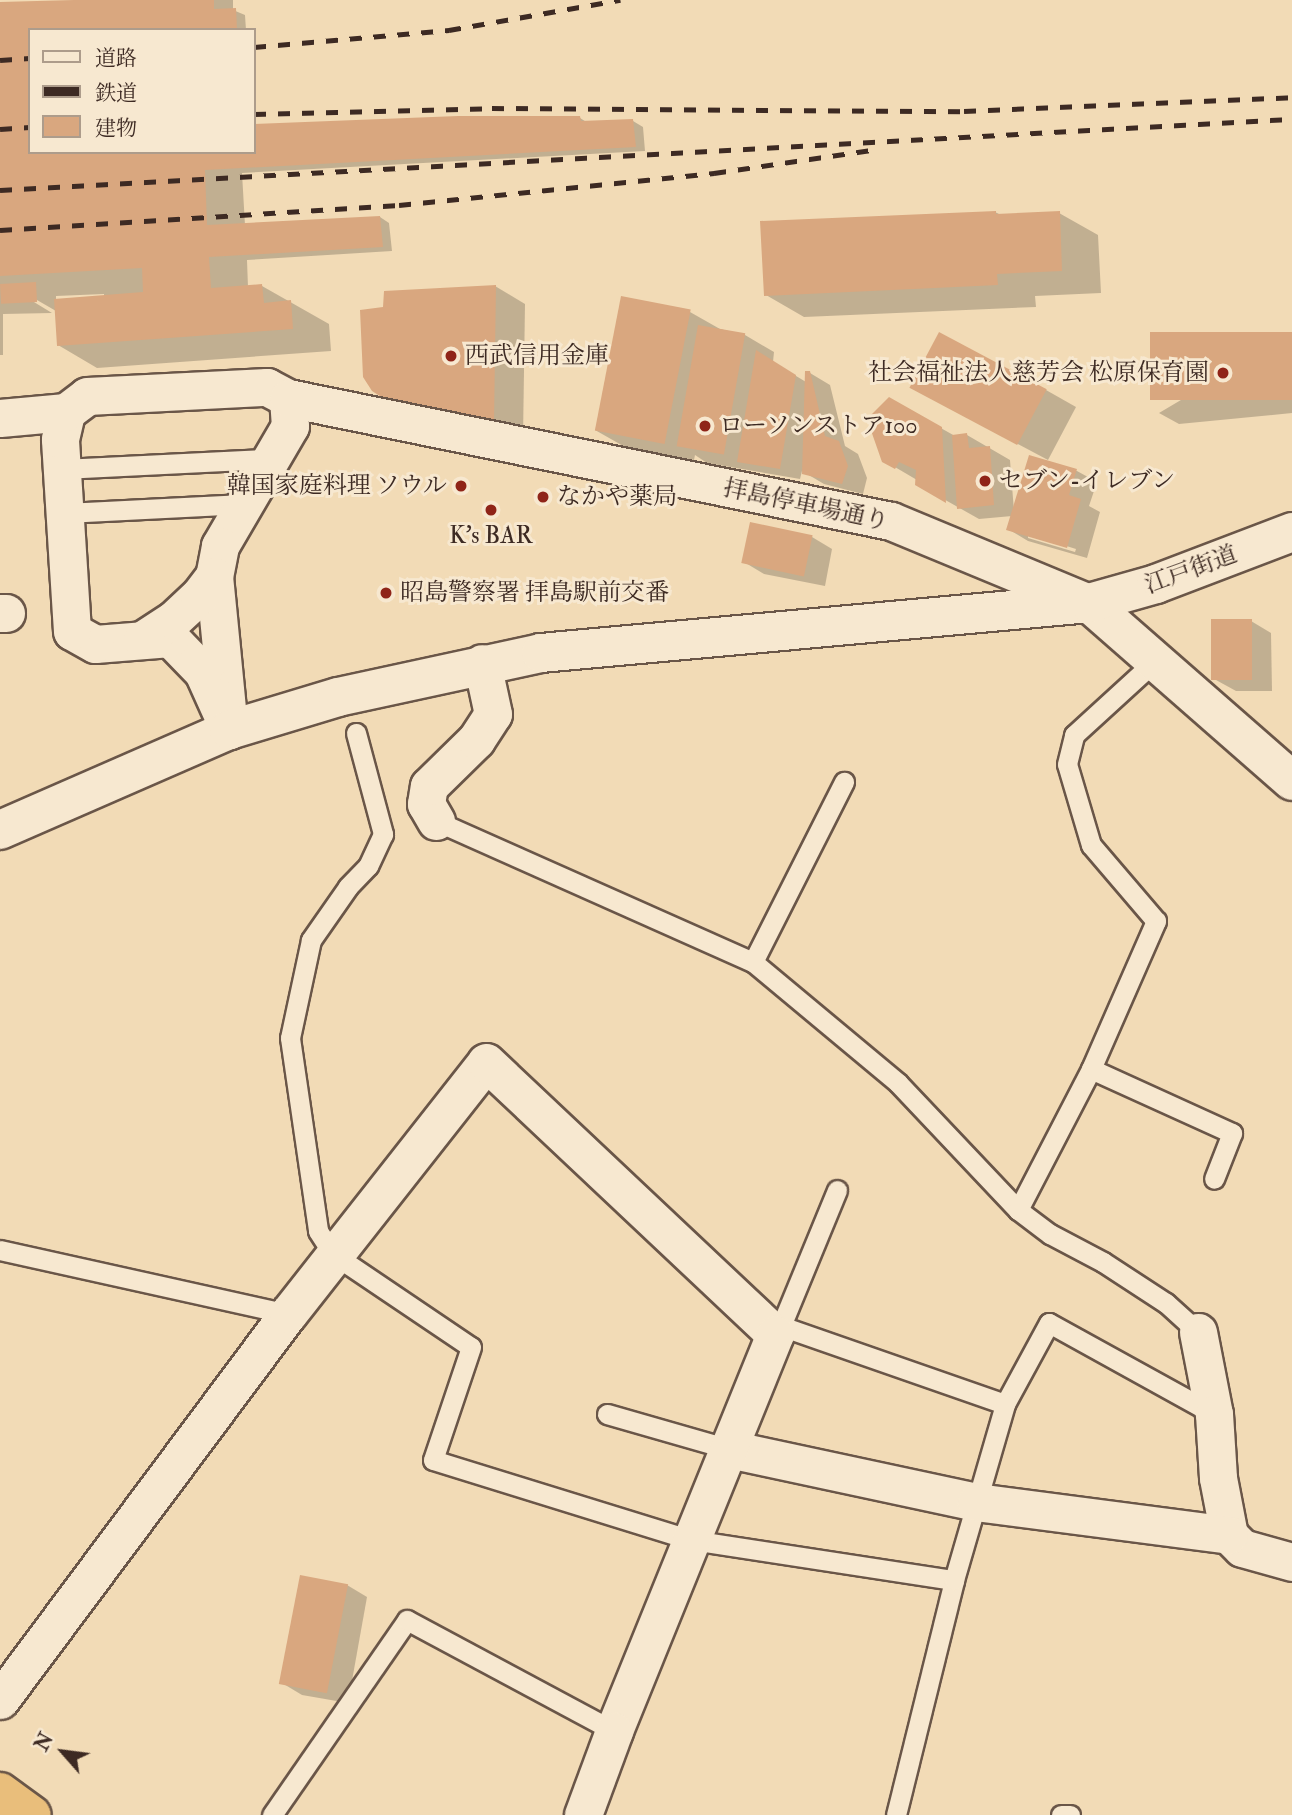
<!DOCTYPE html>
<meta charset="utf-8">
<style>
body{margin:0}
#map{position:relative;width:1292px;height:1815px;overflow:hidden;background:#f2dbb6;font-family:"IM FELL Double Pica","Noto Serif JP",serif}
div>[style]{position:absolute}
.shadow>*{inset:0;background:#0003}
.building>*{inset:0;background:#d9a77f;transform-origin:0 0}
.roads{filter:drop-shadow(2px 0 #6a5648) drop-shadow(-2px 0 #6a5648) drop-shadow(0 2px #6a5648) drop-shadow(0 -2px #6a5648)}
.service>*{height:19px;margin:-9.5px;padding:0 9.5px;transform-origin:9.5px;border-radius:9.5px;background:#f7e8d0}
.minor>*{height:37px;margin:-18.5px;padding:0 18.5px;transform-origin:18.5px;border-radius:18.5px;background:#f7e8d0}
.tertiary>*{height:38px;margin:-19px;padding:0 19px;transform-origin:19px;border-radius:19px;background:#f7e8d0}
.trunk>*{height:38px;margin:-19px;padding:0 19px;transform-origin:19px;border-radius:19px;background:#e9be7b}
.rail>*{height:5px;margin-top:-2.5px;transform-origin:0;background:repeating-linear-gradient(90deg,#3d2a23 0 12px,transparent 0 24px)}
.dots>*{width:19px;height:19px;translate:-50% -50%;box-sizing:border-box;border:4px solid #f7e8d0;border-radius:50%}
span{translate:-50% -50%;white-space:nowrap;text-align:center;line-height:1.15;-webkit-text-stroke:6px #f7e8d0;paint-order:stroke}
.poi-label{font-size:24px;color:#3d2a23}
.left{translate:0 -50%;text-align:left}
.right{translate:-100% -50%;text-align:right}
.street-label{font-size:24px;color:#3d2a23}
.legend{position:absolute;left:28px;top:28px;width:228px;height:126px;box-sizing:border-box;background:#f7e8d0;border:2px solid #ad9c8b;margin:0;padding:9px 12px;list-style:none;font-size:21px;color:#3d2a23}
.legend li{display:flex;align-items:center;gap:14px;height:35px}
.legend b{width:35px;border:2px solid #ad9c8b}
.north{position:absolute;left:28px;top:1717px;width:70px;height:70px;-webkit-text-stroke:5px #f7e8d0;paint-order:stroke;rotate:298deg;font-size:19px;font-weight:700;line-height:28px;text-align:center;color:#3d2a23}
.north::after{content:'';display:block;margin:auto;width:24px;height:32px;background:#3d2a23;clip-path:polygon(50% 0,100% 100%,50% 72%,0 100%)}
</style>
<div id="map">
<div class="shadow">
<i style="clip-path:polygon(evenodd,126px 0,233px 0,233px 10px,245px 15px,246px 30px,30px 30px,30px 152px,254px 152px,254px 126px,458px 118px,580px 118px,588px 123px,633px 121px,643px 127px,645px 151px,242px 173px,245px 225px,380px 217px,389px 223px,392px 251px,247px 260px,248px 287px,262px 286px,329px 324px,331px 351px,97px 368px,58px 345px,56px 311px,30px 296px,29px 299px,52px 313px,3px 314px,3px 355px,0 355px,0 5px,126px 0,104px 294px,104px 297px,56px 301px,56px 296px,104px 294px)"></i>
<i style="clip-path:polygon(995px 212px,1001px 215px,1059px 213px,1098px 235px,1101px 293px,1035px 296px,1036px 307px,804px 317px,766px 295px)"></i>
<i style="clip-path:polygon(495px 286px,525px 304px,523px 438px,415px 414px,373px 390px)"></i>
<i style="clip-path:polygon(690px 312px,720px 329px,745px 335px,774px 352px,773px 362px,806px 382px,810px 373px,830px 385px,845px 446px,858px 454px,867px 478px,863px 494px,824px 484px,802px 471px,800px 479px,707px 463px,695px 455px,694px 460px,625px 447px,595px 430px)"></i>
<i style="clip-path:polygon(1292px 334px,1292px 413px,1179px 424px,1159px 413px)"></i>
<i style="clip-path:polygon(1046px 390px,1076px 407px,1048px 460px,942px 404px)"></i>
<i style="clip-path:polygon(evenodd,889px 399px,955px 436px,967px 435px,1010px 460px,1014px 511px,1030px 457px,1077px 471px,1097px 482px,1089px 506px,1100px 512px,1087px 558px,1028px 541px,1008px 529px,1012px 516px,979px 519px,917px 484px,917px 480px,883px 460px,889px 399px,1028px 534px,1076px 549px,1075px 552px,1028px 538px,1028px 534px)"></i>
<i style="clip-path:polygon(812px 537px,832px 549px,825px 586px,764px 574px,744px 562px)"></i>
<i style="clip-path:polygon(1251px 621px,1271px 633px,1272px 691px,1236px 691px,1216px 680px)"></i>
<i style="clip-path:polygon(347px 1585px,367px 1597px,348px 1703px,302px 1695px,282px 1683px)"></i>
</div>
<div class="building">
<i style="clip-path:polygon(74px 0,214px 0,214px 9px,236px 8px,237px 30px,30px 30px,30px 152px,254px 152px,254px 124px,458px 116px,580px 116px,581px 121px,633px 119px,636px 147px,205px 170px,207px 225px,380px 216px,383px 247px,209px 257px,211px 288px,262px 284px,264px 303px,291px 300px,293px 329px,57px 346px,54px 299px,143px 292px,142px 268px,0 276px,0 2px)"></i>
<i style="clip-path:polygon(996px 211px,996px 214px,1060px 211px,1062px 271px,997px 274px,998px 285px,764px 296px,760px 221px)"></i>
<i style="left:36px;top:282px;width:20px;height:36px;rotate:87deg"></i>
<i style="clip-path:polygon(496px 285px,494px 422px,383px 398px,372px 391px,363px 377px,360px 310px,383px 307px,384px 291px)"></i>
<i style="left:621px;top:296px;width:71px;height:137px;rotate:11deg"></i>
<i style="left:698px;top:325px;width:48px;height:123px;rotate:10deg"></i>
<i style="left:939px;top:332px;width:122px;height:63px;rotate:28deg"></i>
<i style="left:1292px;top:332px;width:68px;height:142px;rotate:90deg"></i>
<i style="clip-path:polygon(756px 350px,796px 375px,780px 469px,737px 462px)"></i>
<i style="clip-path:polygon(805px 371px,810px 371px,825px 436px,839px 441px,848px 466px,842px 484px,802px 474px)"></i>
<i style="clip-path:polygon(889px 397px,942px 427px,946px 503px,915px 485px,916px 470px,899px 462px,895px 469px,882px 462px,867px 419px)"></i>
<i style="clip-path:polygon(967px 433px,969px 448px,990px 446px,994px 505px,957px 509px,952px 435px)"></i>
<i style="clip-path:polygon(1029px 455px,1077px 469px,1069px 495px,1081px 499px,1067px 548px,1006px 530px)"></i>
<i style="left:750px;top:522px;width:64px;height:42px;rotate:12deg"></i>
<i style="left:1252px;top:619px;width:61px;height:41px;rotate:90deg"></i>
<i style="left:300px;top:1575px;width:49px;height:111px;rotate:11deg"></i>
</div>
<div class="roads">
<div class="service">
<i style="left:62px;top:469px;width:208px;rotate:-2.8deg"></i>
<i style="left:65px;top:513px;width:179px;rotate:-2.9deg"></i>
<i style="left:356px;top:733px;width:105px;rotate:75deg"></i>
<i style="left:383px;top:834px;width:35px;rotate:115deg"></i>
<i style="left:368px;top:866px;width:29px;rotate:134deg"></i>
<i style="left:348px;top:887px;width:65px;rotate:124.9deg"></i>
<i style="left:311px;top:940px;width:100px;rotate:102.1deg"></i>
<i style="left:290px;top:1038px;width:195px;rotate:81.7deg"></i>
<i style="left:318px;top:1231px;width:27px;rotate:57deg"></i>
<i style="left:333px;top:1254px;width:166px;rotate:34deg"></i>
<i style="left:471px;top:1347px;width:119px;rotate:108.6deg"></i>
<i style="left:433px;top:1460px;width:271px;rotate:17.2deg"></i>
<i style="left:692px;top:1540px;width:265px;rotate:8.7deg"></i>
<i style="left:436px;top:821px;width:347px;rotate:24deg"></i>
<i style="left:753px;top:962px;width:189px;rotate:39.8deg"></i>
<i style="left:898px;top:1083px;width:175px;rotate:46.6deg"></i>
<i style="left:1018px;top:1210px;width:40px;rotate:37deg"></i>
<i style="left:1050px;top:1234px;width:60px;rotate:27.8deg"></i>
<i style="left:1103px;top:1262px;width:75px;rotate:33.1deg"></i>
<i style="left:1166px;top:1303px;width:43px;rotate:42.2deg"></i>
<i style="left:753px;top:962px;width:202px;rotate:-63.2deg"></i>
<i style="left:1091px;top:1069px;width:155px;rotate:24.4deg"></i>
<i style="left:1232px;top:1133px;width:49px;rotate:111.4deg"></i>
<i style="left:1018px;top:1210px;width:159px;rotate:-62.6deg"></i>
<i style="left:1091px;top:1069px;width:162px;rotate:-66.3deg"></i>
<i style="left:1156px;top:921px;width:100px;rotate:-130.5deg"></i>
<i style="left:1091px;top:845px;width:84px;rotate:-106.5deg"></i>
<i style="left:1067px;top:764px;width:30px;rotate:-76deg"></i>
<i style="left:1074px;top:735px;width:110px;rotate:-42.4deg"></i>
<i style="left:0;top:1250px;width:295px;rotate:12.5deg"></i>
<i style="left:781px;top:1326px;width:237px;rotate:19.2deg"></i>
<i style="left:1005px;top:1404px;width:92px;rotate:-61.5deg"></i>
<i style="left:1049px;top:1323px;width:188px;rotate:28.9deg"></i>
<i style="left:775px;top:1334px;width:10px;rotate:-53deg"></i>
<i style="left:781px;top:1326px;width:147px;rotate:-67.6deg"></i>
<i style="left:607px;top:1414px;width:127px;rotate:16deg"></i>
<i style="left:272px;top:1815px;width:237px;rotate:-55.3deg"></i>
<i style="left:407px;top:1620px;width:235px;rotate:28.2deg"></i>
<i style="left:896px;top:1815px;width:242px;rotate:-76.1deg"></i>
<i style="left:954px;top:1580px;width:183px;rotate:-73.8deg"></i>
<i style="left:1061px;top:1815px;width:9px"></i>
</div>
<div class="minor">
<i style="left:267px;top:387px;width:24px;rotate:28deg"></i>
<i style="left:288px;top:398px;width:28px;rotate:86deg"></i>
<i style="left:290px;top:426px;width:139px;rotate:120.3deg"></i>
<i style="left:220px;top:546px;width:31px;rotate:101deg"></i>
<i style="left:214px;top:576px;width:155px;rotate:84.4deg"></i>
<i style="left:229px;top:730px;width:64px;rotate:-114.1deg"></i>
<i style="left:203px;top:672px;width:47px;rotate:-134.1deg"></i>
<i style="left:170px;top:638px;width:75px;rotate:175.4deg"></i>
<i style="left:95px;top:644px;width:26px;rotate:-151deg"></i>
<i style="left:72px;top:631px;width:192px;rotate:-93.6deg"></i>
<i style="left:60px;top:439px;width:28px;rotate:-77deg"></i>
<i style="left:66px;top:412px;width:26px;rotate:-37deg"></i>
<i style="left:87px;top:396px;width:180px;rotate:-2.9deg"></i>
<i style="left:288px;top:398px;width:615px;rotate:11.53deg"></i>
<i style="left:891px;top:521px;width:214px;rotate:22.5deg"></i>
<i style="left:0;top:418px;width:66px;rotate:-5.2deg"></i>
<i style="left:0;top:613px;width:6px"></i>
<i style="left:142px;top:640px;width:37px;rotate:-33deg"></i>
<i style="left:173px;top:620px;width:35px;rotate:-43deg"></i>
<i style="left:199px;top:596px;width:25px;rotate:-53deg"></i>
<i style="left:436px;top:821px;width:20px;rotate:-120deg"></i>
<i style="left:426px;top:804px;width:18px;rotate:-81deg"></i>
<i style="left:429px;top:786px;width:66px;rotate:-44.4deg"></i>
<i style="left:476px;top:740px;width:31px;rotate:-57deg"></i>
<i style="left:493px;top:714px;width:52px;rotate:-102.2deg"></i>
<i style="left:1198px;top:1332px;width:84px;rotate:79deg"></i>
<i style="left:1214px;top:1414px;width:64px;rotate:86.4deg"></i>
<i style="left:1218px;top:1478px;width:58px;rotate:79.1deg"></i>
<i style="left:1229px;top:1535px;width:18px;rotate:45deg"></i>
<i style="left:1242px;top:1548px;width:52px;rotate:15.6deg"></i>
<i style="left:729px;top:1449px;width:253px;rotate:12.1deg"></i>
<i style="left:976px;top:1502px;width:255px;rotate:7.4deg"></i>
<i style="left:0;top:1700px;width:482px;rotate:-53.3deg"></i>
<i style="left:288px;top:1314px;width:320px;rotate:-51.8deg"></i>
<i style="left:486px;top:1062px;width:397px;rotate:43.3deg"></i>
<i style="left:775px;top:1334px;width:428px;rotate:112.1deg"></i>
<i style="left:614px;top:1731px;width:90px;rotate:110.3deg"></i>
</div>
<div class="tertiary">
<i style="left:1089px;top:603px;width:270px;rotate:41.2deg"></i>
<i style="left:0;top:830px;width:250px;rotate:-23.6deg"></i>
<i style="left:229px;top:730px;width:114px;rotate:-16.8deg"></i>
<i style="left:338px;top:697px;width:208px;rotate:-12.2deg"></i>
<i style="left:541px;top:653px;width:550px;rotate:-5.21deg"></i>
<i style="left:1089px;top:603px;width:70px;rotate:-15.8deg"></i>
<i style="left:1156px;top:584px;width:146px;rotate:-20.9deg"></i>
</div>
<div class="trunk">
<i style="left:0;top:1792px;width:39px;rotate:36deg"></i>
</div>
</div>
<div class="rail">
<i style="left:254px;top:47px;width:196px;rotate:-5deg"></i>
<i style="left:449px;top:30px;width:174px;rotate:-10deg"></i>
<i style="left:0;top:60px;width:30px;rotate:-4deg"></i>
<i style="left:254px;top:114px;width:238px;rotate:-1.4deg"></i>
<i style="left:492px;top:108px;width:472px;rotate:0.4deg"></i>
<i style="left:964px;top:111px;width:328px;rotate:-2.4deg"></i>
<i style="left:0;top:129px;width:30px;rotate:-4deg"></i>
<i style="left:0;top:190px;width:1294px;rotate:-3.15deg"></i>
<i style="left:0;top:230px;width:400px;rotate:-3.6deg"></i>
<i style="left:399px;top:205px;width:317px;rotate:-5.8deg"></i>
<i style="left:714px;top:173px;width:166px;rotate:-8.3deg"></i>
</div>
<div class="dots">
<i style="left:451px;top:356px;background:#8f2418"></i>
<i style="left:1223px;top:373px;background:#8f2418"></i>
<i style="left:705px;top:426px;background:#8f2418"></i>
<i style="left:985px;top:481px;background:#8f2418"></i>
<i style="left:461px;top:486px;background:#8f2418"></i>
<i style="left:543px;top:497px;background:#8f2418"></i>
<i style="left:491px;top:510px;background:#8f2418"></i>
<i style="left:386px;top:593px;background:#8f2418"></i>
</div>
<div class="poi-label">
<span class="left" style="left:465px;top:356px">西武信用金庫</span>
<span class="right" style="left:1209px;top:373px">社会福祉法人慈芳会 松原保育園</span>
<span class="left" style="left:719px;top:426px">ローソンストア100</span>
<span class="left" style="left:999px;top:481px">セブン-イレブン</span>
<span class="right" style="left:447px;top:486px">韓国家庭料理 ソウル</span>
<span class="left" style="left:557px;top:497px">なかや薬局</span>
<span style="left:491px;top:536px">K's BAR</span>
<span class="left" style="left:400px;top:593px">昭島警察署 拝島駅前交番</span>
</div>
<div class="street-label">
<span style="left:806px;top:505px;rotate:12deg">拝島停車場通り</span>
<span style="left:1191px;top:570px;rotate:-20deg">江戸街道</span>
</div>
<ul class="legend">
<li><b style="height:9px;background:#f7e8d0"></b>道路</li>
<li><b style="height:9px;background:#3d2a23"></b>鉄道</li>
<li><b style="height:19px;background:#d9a77f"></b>建物</li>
</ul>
<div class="north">N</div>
</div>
